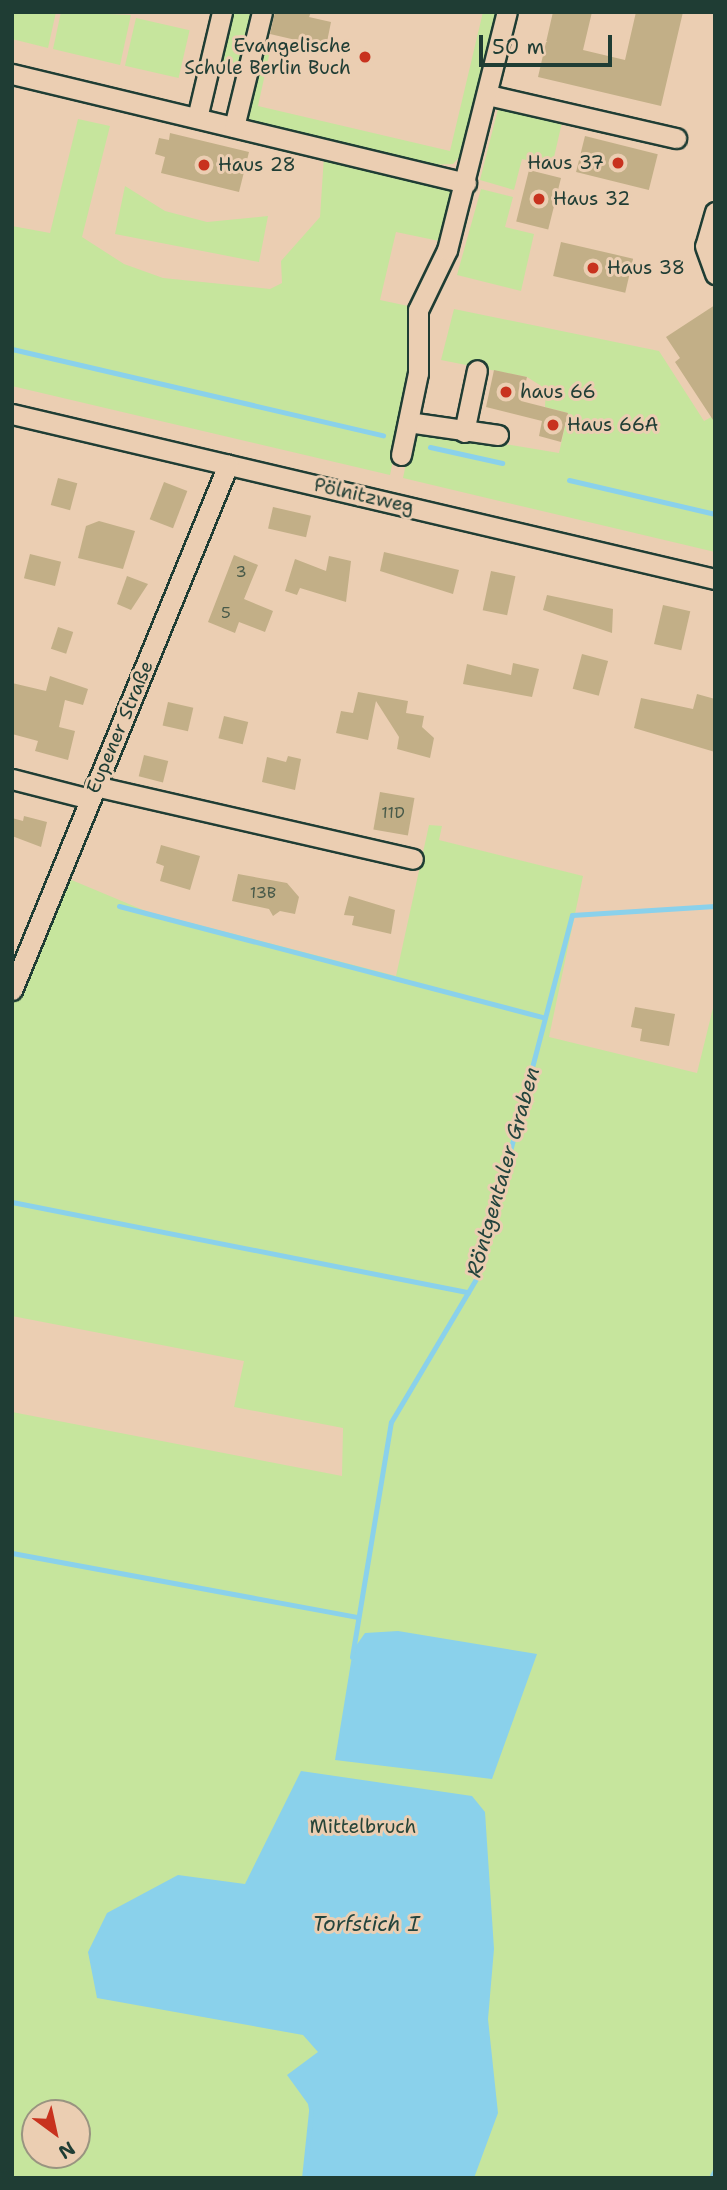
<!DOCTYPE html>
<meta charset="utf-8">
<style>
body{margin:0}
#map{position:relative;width:727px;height:2190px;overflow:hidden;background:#ebceb2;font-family:"Shantell Sans",sans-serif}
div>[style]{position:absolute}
.green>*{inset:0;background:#c6e59d;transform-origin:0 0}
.water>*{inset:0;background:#8ad1eb}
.stream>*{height:5px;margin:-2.5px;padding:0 2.5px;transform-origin:2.5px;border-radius:2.5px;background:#8ad1eb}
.building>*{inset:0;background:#c2af87;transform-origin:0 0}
.roads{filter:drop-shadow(2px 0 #1f3d34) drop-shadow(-2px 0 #1f3d34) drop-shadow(0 2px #1f3d34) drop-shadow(0 -2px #1f3d34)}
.minor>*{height:19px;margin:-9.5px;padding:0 9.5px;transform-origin:9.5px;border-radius:9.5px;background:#ebceb2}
.dots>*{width:19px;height:19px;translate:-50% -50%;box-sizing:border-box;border:4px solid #ebceb2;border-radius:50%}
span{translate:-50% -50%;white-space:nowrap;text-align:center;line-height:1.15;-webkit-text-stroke:6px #ebceb2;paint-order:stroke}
.number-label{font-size:16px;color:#485a49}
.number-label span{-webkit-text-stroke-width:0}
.poi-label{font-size:19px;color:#1f3d34}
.right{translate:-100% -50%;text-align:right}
.left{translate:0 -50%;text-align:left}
.street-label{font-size:19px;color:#1f3d34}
.park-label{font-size:19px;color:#274539}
.water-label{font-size:21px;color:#24443d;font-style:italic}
.frame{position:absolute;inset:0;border:14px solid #1f3d34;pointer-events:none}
.north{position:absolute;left:21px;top:2099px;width:70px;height:70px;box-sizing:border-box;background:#ebceb2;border:2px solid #999480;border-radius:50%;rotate:147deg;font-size:19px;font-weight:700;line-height:28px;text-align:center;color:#1f3d34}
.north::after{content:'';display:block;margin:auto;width:24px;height:32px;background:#c8321e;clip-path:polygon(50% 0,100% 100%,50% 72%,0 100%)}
.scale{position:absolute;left:479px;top:35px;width:133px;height:32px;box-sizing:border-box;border:4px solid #1f3d34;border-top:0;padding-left:9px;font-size:21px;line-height:24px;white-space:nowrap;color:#1f3d34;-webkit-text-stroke:5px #ebceb2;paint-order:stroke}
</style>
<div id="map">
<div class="green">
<i style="clip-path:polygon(12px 12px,56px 12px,48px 48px,12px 39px)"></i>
<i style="clip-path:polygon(61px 12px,131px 15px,120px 65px,53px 49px)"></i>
<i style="clip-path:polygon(225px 12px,256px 12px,239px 71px,229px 75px,215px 67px)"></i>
<i style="clip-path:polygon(483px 12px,497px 12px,463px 153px,453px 164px,430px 165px,254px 123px,248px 117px,262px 40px,272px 42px,258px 106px,450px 151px)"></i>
<i style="left:136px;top:18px;width:55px;height:49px;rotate:13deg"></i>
<i style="clip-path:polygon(499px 105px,563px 118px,552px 166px,522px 159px,514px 190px,480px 180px)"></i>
<i style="clip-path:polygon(78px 119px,110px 126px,82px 237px,124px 264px,163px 278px,270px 289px,282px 283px,281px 261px,320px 217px,324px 156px,451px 184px,456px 198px,444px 242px,396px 232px,380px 300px,413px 307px,411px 376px,390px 475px,12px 386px,12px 226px,50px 233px)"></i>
<i style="clip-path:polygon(125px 186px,165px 211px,207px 222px,268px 216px,259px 262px,115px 234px)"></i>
<i style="clip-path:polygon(481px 189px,513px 197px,505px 227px,534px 234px,521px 291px,457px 275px)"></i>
<i style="clip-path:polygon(454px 309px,659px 351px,704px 421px,715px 415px,715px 552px,403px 478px,413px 429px,559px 453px,568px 413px,545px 407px,546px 389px,527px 377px,441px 360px)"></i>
<i style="clip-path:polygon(evenodd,429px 825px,442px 826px,439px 840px,583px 876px,549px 1037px,697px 1073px,715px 1000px,715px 2178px,12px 2178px,12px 1412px,342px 1476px,343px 1428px,234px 1407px,244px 1361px,12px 1316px,12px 1000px,62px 876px,148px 912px,396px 976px,429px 825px,35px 2113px,77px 2113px,77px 2155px,35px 2155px,35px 2113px)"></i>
</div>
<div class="water">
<i style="clip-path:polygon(398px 1631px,537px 1654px,492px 1779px,335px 1760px,353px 1650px,365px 1633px)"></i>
<i style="clip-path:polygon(301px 1771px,472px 1796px,485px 1812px,494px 1949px,488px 2019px,498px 2113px,474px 2178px,305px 2178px,311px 2121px,308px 2104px,287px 2075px,318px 2052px,303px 2035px,97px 1998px,88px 1952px,107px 1913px,178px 1875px,245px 1884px)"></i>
</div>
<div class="stream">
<i style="left:12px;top:349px;width:381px;rotate:13.1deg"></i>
<i style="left:430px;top:447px;width:74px;rotate:12.5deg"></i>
<i style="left:569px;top:480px;width:150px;rotate:13.1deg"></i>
<i style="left:119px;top:906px;width:440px;rotate:14.7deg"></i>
<i style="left:12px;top:1202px;width:465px;rotate:11.2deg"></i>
<i style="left:12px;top:1553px;width:352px;rotate:10.5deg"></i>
<i style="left:352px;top:1657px;width:238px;rotate:-80.6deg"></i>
<i style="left:391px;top:1422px;width:169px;rotate:-59.3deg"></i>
<i style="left:477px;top:1277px;width:374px;rotate:-75.3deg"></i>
<i style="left:572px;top:915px;width:143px;rotate:-3.6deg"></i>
<i style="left:304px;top:2178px;width:67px;rotate:-84deg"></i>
<i style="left:711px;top:2178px;width:9px;rotate:-63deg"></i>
</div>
<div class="building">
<i style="clip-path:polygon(275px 12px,311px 12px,309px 17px,331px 22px,326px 47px,270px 34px)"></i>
<i style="clip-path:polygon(553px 12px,592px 12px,583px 50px,625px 60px,636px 12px,683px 12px,661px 106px,538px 77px)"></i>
<i style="clip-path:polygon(170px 133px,249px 152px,239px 192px,161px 173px,165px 157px,155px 154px,159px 138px,169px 140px)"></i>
<i style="left:585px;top:136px;width:75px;height:37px;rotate:14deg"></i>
<i style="left:529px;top:170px;width:33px;height:53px;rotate:14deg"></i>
<i style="left:561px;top:242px;width:74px;height:35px;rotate:13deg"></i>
<i style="clip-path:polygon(715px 305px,715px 423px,675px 362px,680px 358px,666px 337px)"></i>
<i style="clip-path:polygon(494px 370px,527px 377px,521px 401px,568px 413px,561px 442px,539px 436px,542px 421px,486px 407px)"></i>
<i style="left:58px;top:478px;width:20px;height:28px;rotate:15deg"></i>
<i style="left:164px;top:482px;width:25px;height:40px;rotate:21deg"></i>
<i style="left:273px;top:507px;width:39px;height:22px;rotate:13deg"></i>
<i style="clip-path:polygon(99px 521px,135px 531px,123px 569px,78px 558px,86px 526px)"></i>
<i style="clip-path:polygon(384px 552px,459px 570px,453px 594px,380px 571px)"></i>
<i style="left:30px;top:554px;width:32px;height:25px;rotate:14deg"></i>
<i style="clip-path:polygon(234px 555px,258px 565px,244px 599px,273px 611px,265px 632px,239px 622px,235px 633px,208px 622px)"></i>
<i style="clip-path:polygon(329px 556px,351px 561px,346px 602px,300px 588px,297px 595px,285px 591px,295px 559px,326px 571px)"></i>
<i style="left:491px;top:571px;width:25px;height:40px;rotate:12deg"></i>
<i style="clip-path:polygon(127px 576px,148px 584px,131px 610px,117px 604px)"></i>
<i style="clip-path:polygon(547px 595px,613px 609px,612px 633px,543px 610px)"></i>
<i style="left:663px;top:605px;width:28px;height:40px;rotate:13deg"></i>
<i style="left:58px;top:627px;width:16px;height:23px;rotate:18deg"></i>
<i style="left:582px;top:654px;width:27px;height:36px;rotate:15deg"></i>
<i style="clip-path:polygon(513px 663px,539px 669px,532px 697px,463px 684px,467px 664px,511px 675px)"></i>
<i style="clip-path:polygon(50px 676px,88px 689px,83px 705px,65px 700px,59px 727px,75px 731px,68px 760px,35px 751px,38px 741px,12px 734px,12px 683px,46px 691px)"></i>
<i style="clip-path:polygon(358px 692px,408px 701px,406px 713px,424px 716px,422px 727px,434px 738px,430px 758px,397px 749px,399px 737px,376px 701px,368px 740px,336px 733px,341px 711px,353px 713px)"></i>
<i style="clip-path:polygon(697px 694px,715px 699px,715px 752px,634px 728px,641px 698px,693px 709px)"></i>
<i style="left:168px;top:702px;width:26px;height:24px;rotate:13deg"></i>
<i style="left:224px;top:716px;width:25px;height:23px;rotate:14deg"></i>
<i style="left:144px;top:755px;width:25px;height:22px;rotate:14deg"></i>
<i style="clip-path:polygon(288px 756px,301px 759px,295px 790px,262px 782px,267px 757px,286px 762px)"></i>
<i style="left:380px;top:792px;width:35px;height:38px;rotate:10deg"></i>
<i style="clip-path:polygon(24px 816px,47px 822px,41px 847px,12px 836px,12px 818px,23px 821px)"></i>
<i style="clip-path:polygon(161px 845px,200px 856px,190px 890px,160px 881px,164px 866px,156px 863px)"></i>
<i style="clip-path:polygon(238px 874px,287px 883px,299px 897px,295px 914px,280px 911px,273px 916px,269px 909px,232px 901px)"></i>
<i style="clip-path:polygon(349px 896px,395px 910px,391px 934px,352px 925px,354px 916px,344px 915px)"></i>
<i style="clip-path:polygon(635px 1007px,675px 1014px,669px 1046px,640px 1041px,642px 1029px,631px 1027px)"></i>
</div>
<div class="roads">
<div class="minor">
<i style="left:12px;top:74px;width:467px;rotate:13.5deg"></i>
<i style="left:488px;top:95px;width:193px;rotate:12.9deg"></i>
<i style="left:197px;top:118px;width:109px;rotate:-76.7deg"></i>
<i style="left:234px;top:127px;width:118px;rotate:-76.3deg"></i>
<i style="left:715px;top:212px;width:35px;rotate:106deg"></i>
<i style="left:705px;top:246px;width:30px;rotate:70deg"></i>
<i style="left:12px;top:414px;width:722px;rotate:13.21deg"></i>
<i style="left:408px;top:422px;width:91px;rotate:8.2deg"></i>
<i style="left:464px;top:432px;width:63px;rotate:-78.2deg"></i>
<i style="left:401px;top:455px;width:84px;rotate:-78.3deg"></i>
<i style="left:418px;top:373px;width:63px;rotate:-90deg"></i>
<i style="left:418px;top:310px;width:67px;rotate:-64.2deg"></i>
<i style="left:447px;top:250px;width:245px;rotate:-75.9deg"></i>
<i style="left:12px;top:779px;width:81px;rotate:14.4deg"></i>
<i style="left:95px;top:786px;width:326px;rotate:12.9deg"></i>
<i style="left:12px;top:990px;width:568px;rotate:-67.64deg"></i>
</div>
</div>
<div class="dots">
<i style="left:365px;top:57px;background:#c8321e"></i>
<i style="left:618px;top:163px;background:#c8321e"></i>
<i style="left:204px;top:165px;background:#c8321e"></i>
<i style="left:539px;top:199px;background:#c8321e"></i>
<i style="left:593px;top:268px;background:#c8321e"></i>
<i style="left:506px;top:392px;background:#c8321e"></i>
<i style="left:553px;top:425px;background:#c8321e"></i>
</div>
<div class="number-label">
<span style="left:241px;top:572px">3</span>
<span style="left:226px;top:613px">5</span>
<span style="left:393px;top:813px">11D</span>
<span style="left:263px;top:893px">13B</span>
</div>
<div class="poi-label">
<span class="right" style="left:351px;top:57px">Evangelische<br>Schule Berlin Buch</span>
<span class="right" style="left:604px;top:163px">Haus 37</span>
<span class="left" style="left:218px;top:165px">Haus 28</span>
<span class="left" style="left:553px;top:199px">Haus 32</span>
<span class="left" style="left:607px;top:268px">Haus 38</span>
<span class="left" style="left:520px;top:392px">haus 66</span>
<span class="left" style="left:567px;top:425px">Haus 66A</span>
</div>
<div class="street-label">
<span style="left:364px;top:496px;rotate:13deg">Pölnitzweg</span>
<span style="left:120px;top:727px;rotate:-67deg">Eupener Straße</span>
</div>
<div class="park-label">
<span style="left:363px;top:1827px">Mittelbruch</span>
</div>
<div class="water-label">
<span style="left:503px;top:1172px;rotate:-74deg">Röntgentaler Graben</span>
<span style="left:366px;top:1924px">Torfstich I</span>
</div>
<div class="frame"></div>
<div class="north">N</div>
<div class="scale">50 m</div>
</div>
